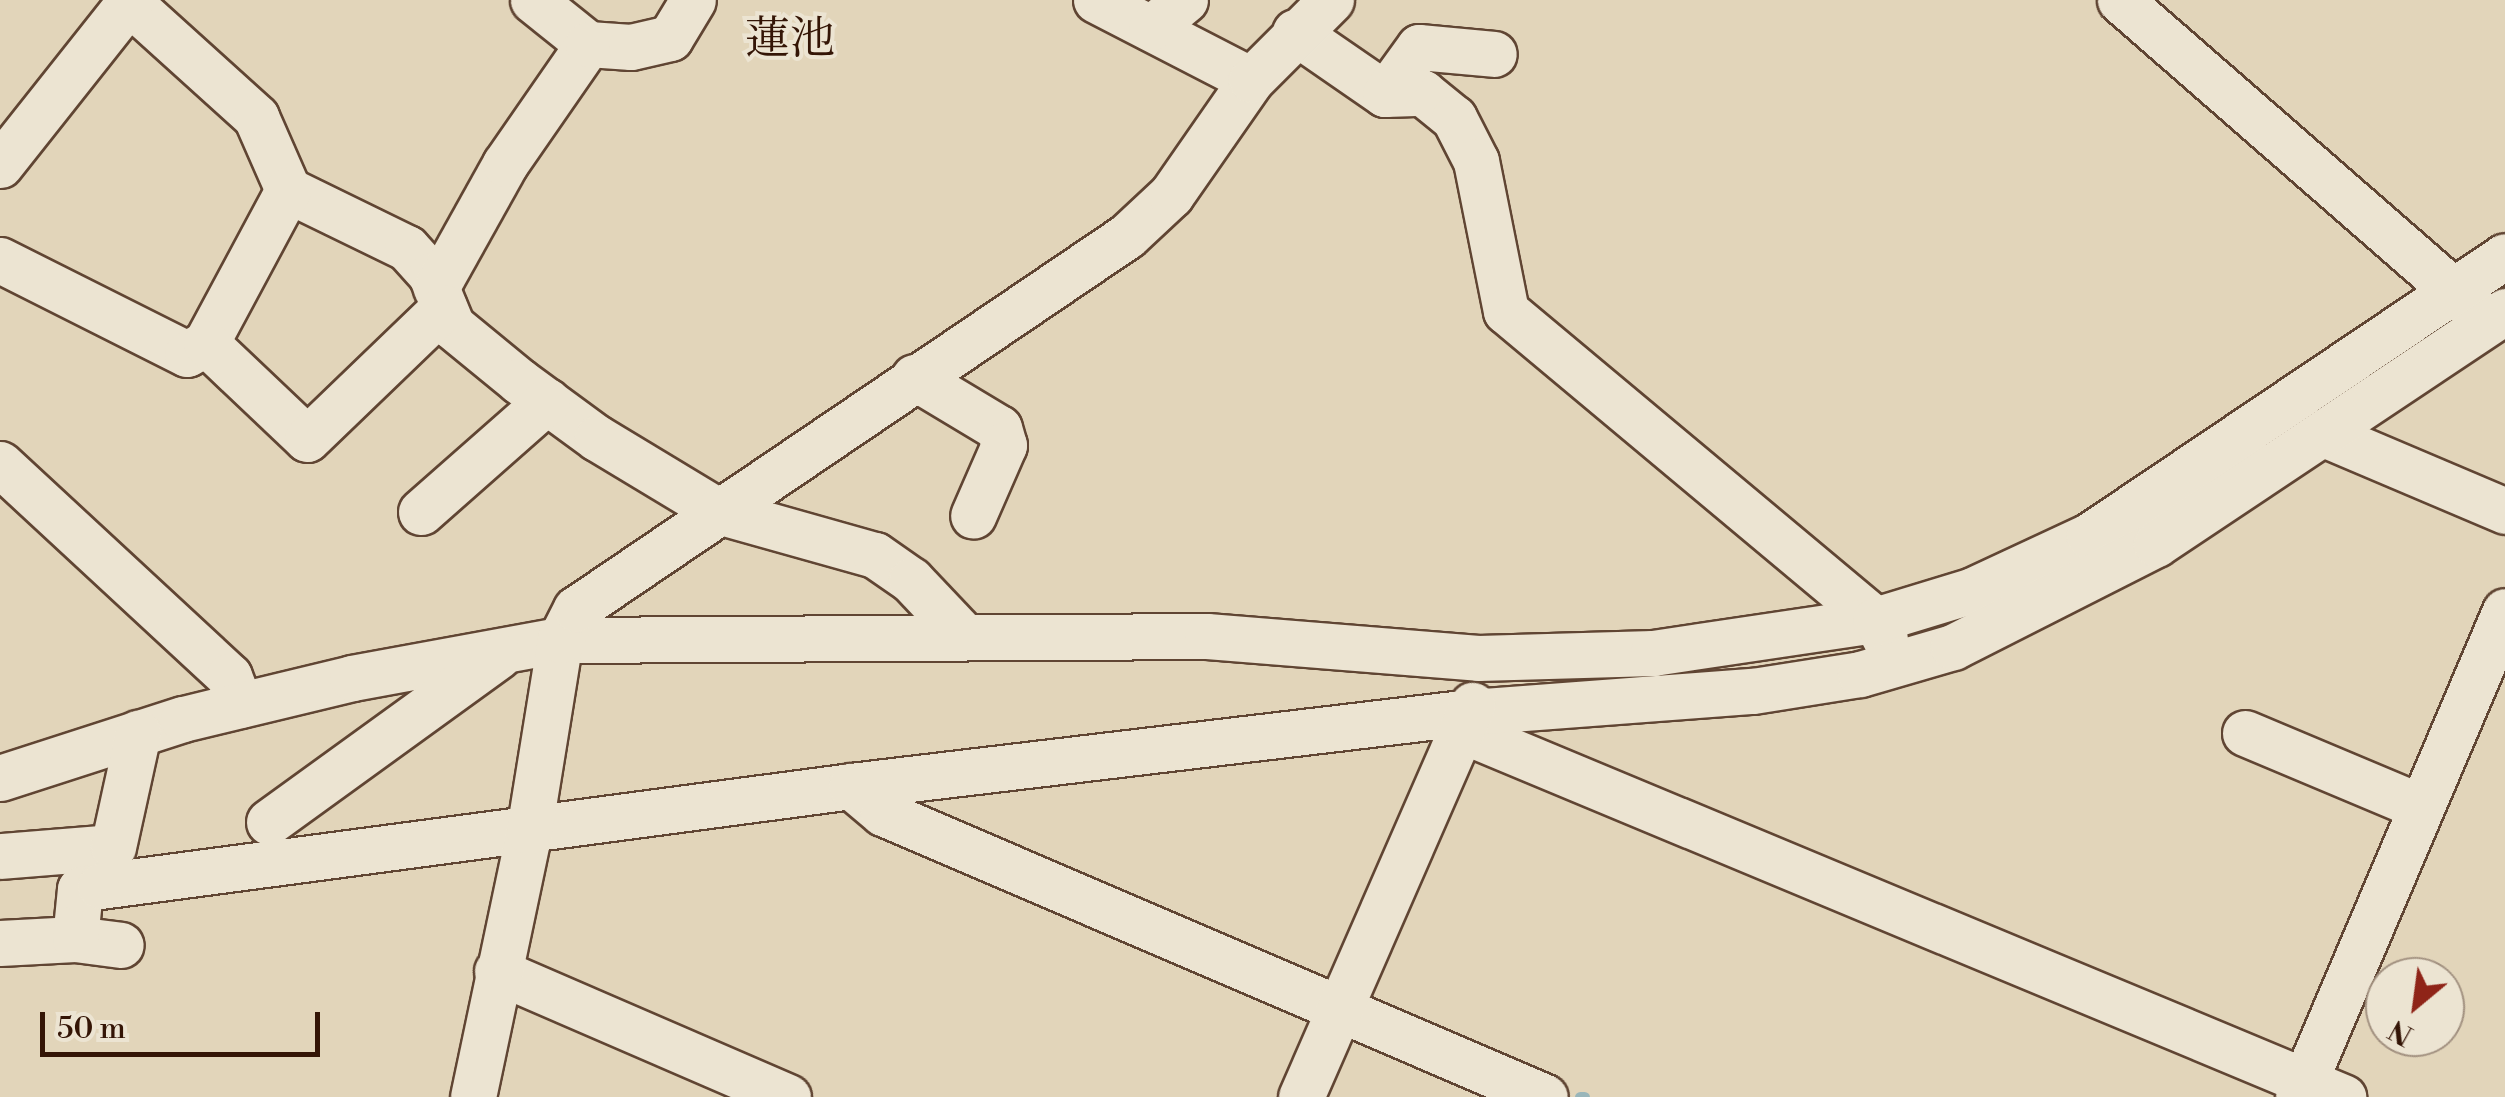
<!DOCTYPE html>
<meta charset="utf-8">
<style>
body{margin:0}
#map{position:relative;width:2505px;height:1097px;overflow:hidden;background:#e2d5ba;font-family:"Libre Bodoni","Noto Serif JP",serif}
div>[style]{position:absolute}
.stream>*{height:11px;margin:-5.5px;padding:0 5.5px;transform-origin:5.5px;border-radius:5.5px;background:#99b6ba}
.roads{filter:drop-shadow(2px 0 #604533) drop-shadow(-2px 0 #604533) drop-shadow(0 2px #604533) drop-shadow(0 -2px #604533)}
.minor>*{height:45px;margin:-22.5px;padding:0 22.5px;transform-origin:22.5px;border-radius:22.5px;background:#ece4d2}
span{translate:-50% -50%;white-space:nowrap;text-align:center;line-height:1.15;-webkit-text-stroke:8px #ece4d2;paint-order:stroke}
.quarter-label{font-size:45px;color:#341506}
.north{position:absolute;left:2365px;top:957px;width:100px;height:100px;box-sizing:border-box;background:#ece4d2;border:2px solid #a29180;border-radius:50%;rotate:209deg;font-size:28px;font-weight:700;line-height:40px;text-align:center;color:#341506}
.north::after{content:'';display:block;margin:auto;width:35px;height:45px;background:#8f2418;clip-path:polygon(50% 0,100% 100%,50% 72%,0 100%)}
.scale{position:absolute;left:40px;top:1012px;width:280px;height:45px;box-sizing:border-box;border:5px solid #341506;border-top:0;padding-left:12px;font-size:30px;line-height:35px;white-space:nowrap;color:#341506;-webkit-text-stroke:8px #ece4d2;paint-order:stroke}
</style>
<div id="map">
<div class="stream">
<i style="left:1580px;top:1097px;width:4px"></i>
</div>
<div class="roads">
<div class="minor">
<i style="left:533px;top:0;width:70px;rotate:38.7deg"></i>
<i style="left:1096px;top:0;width:174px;rotate:27.3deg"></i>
<i style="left:2120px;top:0;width:473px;rotate:41.1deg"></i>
<i style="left:130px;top:3px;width:170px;rotate:42.1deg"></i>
<i style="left:256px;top:117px;width:80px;rotate:66.3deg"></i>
<i style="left:288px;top:190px;width:132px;rotate:26deg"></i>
<i style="left:407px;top:248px;width:36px;rotate:48deg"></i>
<i style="left:431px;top:275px;width:55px;rotate:67.6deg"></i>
<i style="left:452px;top:326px;width:87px;rotate:39.4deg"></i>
<i style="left:519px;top:381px;width:97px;rotate:36.2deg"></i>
<i style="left:597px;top:438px;width:141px;rotate:31.1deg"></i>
<i style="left:718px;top:511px;width:163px;rotate:15.7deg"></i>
<i style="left:875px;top:555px;width:44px;rotate:34.8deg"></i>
<i style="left:911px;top:580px;width:77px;rotate:46.6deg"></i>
<i style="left:1151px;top:28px;width:44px;rotate:-39.5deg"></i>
<i style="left:1295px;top:32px;width:109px;rotate:34.6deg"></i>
<i style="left:1385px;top:94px;width:38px;rotate:-2deg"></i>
<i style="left:1423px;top:93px;width:40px;rotate:39deg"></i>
<i style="left:1454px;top:118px;width:48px;rotate:62.9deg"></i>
<i style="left:1476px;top:161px;width:153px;rotate:78.7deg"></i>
<i style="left:1506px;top:311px;width:481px;rotate:39.9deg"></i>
<i style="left:1875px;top:620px;width:21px;rotate:62deg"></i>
<i style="left:1385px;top:94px;width:58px;rotate:-54.1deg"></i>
<i style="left:1419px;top:47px;width:75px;rotate:5.3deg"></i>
<i style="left:0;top:165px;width:211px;rotate:-51.6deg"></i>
<i style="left:0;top:260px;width:209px;rotate:26.7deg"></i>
<i style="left:187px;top:354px;width:22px;rotate:-30deg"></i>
<i style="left:206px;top:343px;width:174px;rotate:-61.8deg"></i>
<i style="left:436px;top:288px;width:142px;rotate:-60.9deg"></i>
<i style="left:505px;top:164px;width:146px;rotate:-55.3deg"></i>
<i style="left:588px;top:44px;width:43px;rotate:4deg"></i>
<i style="left:631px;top:47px;width:40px;rotate:-13deg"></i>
<i style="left:670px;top:38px;width:44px;rotate:-58.8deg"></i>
<i style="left:206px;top:343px;width:139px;rotate:43.5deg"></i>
<i style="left:307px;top:439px;width:190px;rotate:-43.9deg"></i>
<i style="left:914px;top:377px;width:99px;rotate:31deg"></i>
<i style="left:999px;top:428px;width:18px;rotate:74deg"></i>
<i style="left:1004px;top:445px;width:77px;rotate:113.6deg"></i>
<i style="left:2324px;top:434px;width:197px;rotate:23deg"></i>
<i style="left:0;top:464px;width:312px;rotate:42.8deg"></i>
<i style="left:229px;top:676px;width:31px;rotate:69deg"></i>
<i style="left:421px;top:512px;width:168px;rotate:-41.4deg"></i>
<i style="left:1459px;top:729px;width:958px;rotate:22.6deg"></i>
<i style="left:2245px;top:733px;width:191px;rotate:22.8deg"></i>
<i style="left:0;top:778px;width:192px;rotate:-17.9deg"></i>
<i style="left:183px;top:719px;width:174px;rotate:-13.6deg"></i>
<i style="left:352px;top:678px;width:211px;rotate:-10.4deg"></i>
<i style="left:560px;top:640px;width:647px;rotate:-0.35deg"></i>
<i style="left:1207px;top:636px;width:272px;rotate:4.6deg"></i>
<i style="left:1478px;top:658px;width:175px;rotate:-1.6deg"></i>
<i style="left:1653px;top:653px;width:224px;rotate:-8.5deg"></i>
<i style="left:1875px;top:620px;width:102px;rotate:-17deg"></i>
<i style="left:1973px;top:590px;width:128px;rotate:-25deg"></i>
<i style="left:2089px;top:536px;width:501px;rotate:-33.94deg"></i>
<i style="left:851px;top:786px;width:42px;rotate:40.2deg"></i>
<i style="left:883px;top:813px;width:720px;rotate:23.22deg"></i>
<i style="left:269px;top:822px;width:283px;rotate:-35.9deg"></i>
<i style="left:0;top:856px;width:113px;rotate:-4.6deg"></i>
<i style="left:113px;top:847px;width:117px;rotate:-77.6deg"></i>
<i style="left:75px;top:939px;width:46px;rotate:7.4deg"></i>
<i style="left:0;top:943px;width:75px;rotate:-3.1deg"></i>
<i style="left:75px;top:939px;width:50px;rotate:-84.3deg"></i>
<i style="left:80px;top:889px;width:20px;rotate:-9deg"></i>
<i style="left:100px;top:886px;width:758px;rotate:-7.58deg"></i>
<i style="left:851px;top:786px;width:624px;rotate:-6.81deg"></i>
<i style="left:1471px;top:712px;width:283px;rotate:-4.3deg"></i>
<i style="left:1753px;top:691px;width:108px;rotate:-9deg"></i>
<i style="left:1860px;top:674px;width:97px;rotate:-16.2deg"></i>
<i style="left:1953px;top:647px;width:228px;rotate:-26.9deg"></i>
<i style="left:2156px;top:544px;width:420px;rotate:-33.7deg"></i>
<i style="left:497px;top:971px;width:317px;rotate:23.4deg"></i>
<i style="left:473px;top:1097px;width:272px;rotate:-78.1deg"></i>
<i style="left:529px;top:831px;width:193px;rotate:-80.8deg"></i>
<i style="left:560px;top:640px;width:35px;rotate:-63deg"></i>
<i style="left:576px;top:609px;width:665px;rotate:-34.1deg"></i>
<i style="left:1127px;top:236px;width:60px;rotate:-43deg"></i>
<i style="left:1171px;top:195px;width:140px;rotate:-55.2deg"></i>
<i style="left:1251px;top:80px;width:113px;rotate:-45deg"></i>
<i style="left:1301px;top:1097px;width:428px;rotate:-66.4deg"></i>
<i style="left:2298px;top:1097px;width:528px;rotate:-66.93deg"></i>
</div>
</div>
<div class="quarter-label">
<span style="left:790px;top:40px">蓮池</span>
</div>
<div class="north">N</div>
<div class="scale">50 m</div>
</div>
